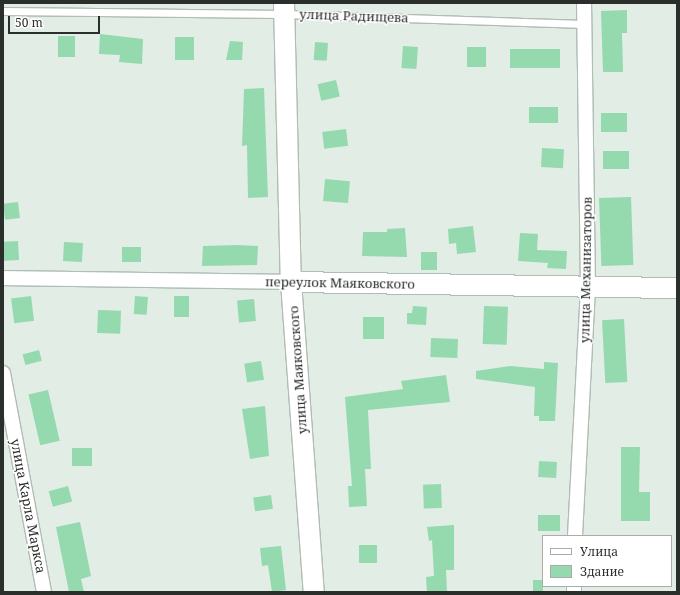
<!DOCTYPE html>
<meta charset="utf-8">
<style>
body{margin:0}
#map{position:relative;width:680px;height:595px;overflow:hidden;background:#e1ede5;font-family:"Noto Serif",serif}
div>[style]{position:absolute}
.building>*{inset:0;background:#94daae;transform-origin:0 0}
.roads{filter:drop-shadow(1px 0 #b1bcb5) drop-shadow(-1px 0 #b1bcb5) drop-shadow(0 1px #b1bcb5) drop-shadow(0 -1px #b1bcb5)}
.lane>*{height:7px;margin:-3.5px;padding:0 3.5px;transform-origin:3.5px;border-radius:3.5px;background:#fff}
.street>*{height:14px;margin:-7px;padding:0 7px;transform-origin:7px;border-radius:7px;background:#fff}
.secondary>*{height:20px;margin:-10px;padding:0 10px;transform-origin:10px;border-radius:10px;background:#fff}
span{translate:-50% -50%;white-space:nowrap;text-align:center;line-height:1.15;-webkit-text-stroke:3px #fff;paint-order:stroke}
.street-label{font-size:13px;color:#2b2f2c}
.frame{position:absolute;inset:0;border:4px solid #2b2f2c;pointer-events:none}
.legend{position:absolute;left:542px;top:535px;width:130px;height:52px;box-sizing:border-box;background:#fff;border:1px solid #aaacab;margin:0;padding:5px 7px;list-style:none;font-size:12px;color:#2b2f2c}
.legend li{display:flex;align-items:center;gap:8px;height:20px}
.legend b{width:20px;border:1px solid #aaacab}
.scale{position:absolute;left:8px;top:16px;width:92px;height:18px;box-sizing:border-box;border:2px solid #2b2f2c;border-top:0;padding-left:5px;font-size:12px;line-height:14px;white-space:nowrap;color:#2b2f2c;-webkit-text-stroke:3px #fff;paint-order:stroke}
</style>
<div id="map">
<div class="building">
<i style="clip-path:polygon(627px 10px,627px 33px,622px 33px,623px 72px,603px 72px,601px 11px)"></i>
<i style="clip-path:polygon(100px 34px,143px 39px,142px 64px,119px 62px,120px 55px,99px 54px)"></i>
<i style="left:58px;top:36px;width:17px;height:21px"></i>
<i style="left:175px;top:37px;width:19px;height:23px"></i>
<i style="clip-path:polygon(230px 41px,243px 42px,242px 60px,226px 60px)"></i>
<i style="left:315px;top:42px;width:13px;height:18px;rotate:4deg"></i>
<i style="left:403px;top:46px;width:15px;height:22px;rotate:4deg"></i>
<i style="left:467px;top:47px;width:19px;height:20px"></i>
<i style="left:510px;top:49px;width:50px;height:19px"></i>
<i style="left:336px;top:80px;width:17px;height:19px;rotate:77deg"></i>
<i style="clip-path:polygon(264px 88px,268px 197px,248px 198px,247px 145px,242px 146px,244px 89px)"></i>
<i style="left:529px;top:107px;width:29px;height:16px"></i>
<i style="left:627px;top:113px;width:19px;height:26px;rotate:90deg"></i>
<i style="left:346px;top:129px;width:17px;height:24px;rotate:83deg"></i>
<i style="left:542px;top:148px;width:22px;height:19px;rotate:3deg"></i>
<i style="left:603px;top:151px;width:26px;height:18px"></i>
<i style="left:325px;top:179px;width:25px;height:22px;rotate:5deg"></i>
<i style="left:631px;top:197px;width:68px;height:32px;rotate:88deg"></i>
<i style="left:18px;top:202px;width:16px;height:15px;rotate:83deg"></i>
<i style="clip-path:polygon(473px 226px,476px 252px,457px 254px,456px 243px,449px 244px,448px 229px)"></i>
<i style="clip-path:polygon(405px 228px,407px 257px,362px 256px,363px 232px,387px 232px,387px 229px)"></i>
<i style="clip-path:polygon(520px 233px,538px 234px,537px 250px,567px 251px,566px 269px,547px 268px,548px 263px,518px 261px)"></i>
<i style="left:18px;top:241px;width:19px;height:15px;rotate:87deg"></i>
<i style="left:64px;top:242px;width:19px;height:19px;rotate:3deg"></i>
<i style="clip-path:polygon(238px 245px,258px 246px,257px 265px,202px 266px,203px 246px)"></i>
<i style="left:122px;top:247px;width:19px;height:15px"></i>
<i style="left:421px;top:252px;width:16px;height:18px"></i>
<i style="left:31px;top:296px;width:25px;height:20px;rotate:83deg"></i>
<i style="left:135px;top:296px;width:13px;height:18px;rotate:4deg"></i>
<i style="left:174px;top:296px;width:15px;height:21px"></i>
<i style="left:254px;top:299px;width:22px;height:17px;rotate:85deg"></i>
<i style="clip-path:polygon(413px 306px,427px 307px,426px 325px,407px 324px,407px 313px,412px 313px)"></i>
<i style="left:484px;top:306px;width:24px;height:38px;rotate:2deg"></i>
<i style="left:98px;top:310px;width:23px;height:23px;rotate:2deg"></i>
<i style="left:363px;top:317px;width:21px;height:22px"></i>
<i style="left:624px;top:319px;width:63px;height:22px;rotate:87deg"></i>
<i style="left:431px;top:338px;width:27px;height:19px;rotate:2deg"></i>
<i style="left:39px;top:350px;width:11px;height:17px;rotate:75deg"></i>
<i style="left:261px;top:361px;width:19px;height:17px;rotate:81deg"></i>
<i style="clip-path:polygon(544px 362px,558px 363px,555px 421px,539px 421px,539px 416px,534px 416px,535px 387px,476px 379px,476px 371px,510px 366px,544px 369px)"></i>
<i style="clip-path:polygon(446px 375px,450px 402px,368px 410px,371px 469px,365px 469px,367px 506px,349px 507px,348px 486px,352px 486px,345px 397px,403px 389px,401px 381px)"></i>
<i style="left:48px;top:390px;width:52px;height:20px;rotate:77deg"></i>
<i style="clip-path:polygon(265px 406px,269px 456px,250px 459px,242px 409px)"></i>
<i style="clip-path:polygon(621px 447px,640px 447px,639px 492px,650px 492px,650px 521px,621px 521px)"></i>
<i style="left:72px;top:448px;width:20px;height:18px"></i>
<i style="left:539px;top:461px;width:18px;height:16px;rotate:3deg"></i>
<i style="left:441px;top:484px;width:24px;height:18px;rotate:88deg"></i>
<i style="left:68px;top:486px;width:16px;height:20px;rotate:75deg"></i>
<i style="left:271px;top:495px;width:14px;height:18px;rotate:82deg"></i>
<i style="left:538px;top:515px;width:22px;height:16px"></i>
<i style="clip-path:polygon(80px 522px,91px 576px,81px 579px,84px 592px,69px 592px,56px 527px)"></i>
<i style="clip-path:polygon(454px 525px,454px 570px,446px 570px,447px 592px,427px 592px,426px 577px,434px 576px,432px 540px,429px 541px,427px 527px)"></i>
<i style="left:377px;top:545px;width:18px;height:18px;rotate:90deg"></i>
<i style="clip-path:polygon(281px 546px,286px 590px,272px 592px,268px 565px,262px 566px,260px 548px)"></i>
<i style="left:533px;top:580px;width:10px;height:12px"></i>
</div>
<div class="roads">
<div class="lane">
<i style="left:3px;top:11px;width:281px;rotate:0.6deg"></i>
<i style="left:284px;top:14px;width:301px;rotate:1.9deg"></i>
</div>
<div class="street">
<i style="left:3px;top:278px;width:288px;rotate:0.8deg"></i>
<i style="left:3px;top:373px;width:223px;rotate:79.4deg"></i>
<i style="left:575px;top:536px;width:249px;rotate:-87deg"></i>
<i style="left:588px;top:287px;width:284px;rotate:-90.8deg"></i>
<i style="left:574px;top:592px;width:6px;rotate:-90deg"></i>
</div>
<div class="secondary">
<i style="left:284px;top:3px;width:279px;rotate:88.6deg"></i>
<i style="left:291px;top:282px;width:311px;rotate:85.8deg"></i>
<i style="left:291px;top:282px;width:386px;rotate:0.9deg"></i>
</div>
</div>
<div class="street-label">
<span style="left:354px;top:16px;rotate:2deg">улица Радищева</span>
<span style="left:586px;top:270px;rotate:-89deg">улица Механизаторов</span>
<span style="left:340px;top:283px;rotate:1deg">переулок Маяковского</span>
<span style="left:298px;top:370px;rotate:-94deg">улица Маяковского</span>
<span style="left:28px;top:506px;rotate:79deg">улица Карла Маркса</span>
</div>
<div class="frame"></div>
<ul class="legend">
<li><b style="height:5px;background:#fff"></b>Улица</li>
<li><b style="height:11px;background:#94daae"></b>Здание</li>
</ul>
<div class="scale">50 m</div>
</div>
